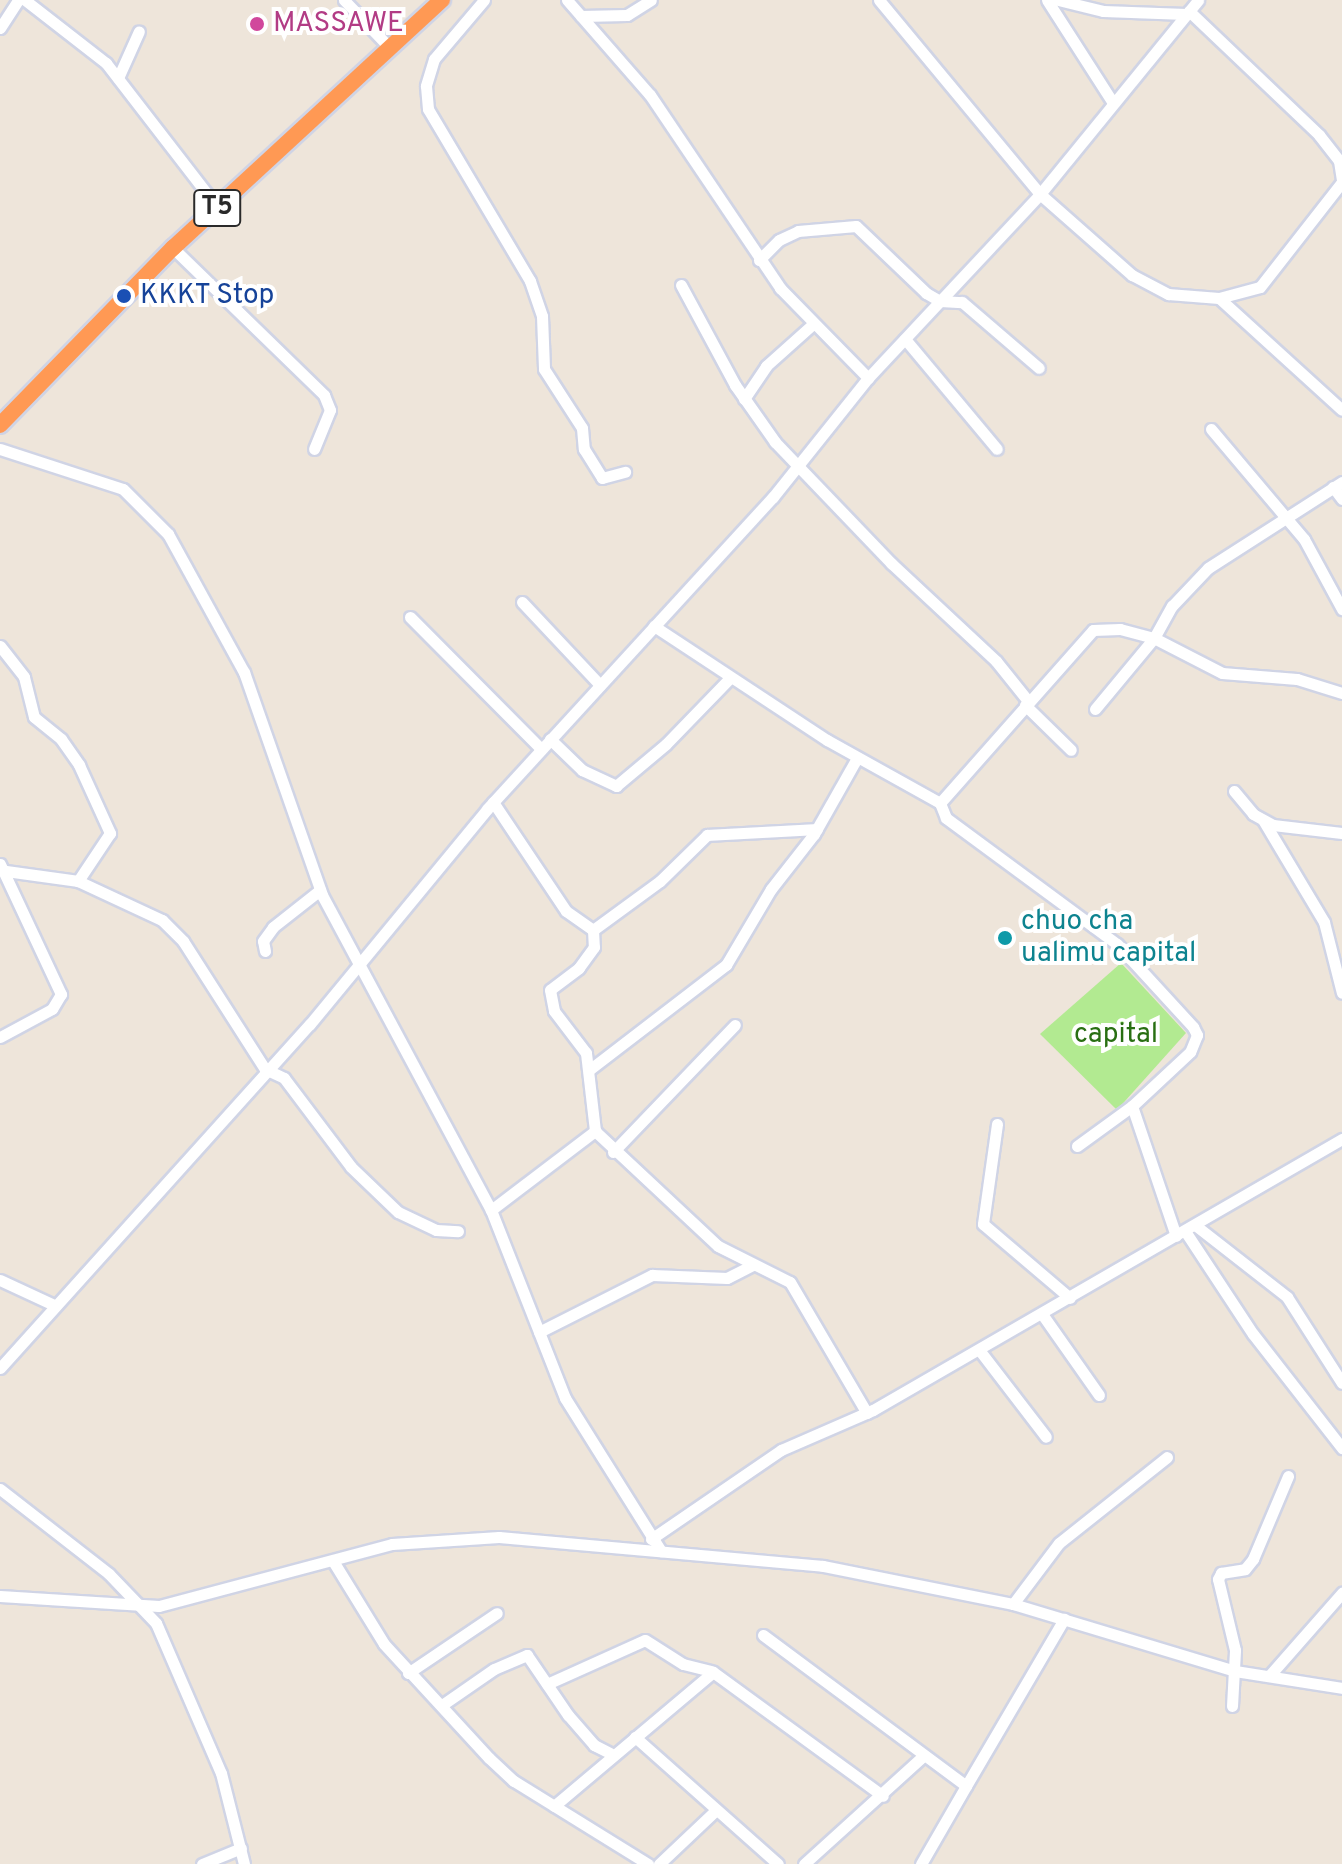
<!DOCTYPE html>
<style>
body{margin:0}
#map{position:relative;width:1342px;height:1864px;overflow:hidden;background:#eee5da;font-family:Overpass,sans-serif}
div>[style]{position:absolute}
.green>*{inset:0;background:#b2ea91}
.roads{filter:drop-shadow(2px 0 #d0d4e5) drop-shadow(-2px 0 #d0d4e5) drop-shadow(0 2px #d0d4e5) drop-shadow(0 -2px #d0d4e5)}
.minor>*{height:11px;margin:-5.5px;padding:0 5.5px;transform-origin:5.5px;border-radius:5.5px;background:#fff}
.highway>*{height:16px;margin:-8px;padding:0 8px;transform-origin:8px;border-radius:8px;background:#ff9954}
.dots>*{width:22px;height:22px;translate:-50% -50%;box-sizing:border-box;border:4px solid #fff;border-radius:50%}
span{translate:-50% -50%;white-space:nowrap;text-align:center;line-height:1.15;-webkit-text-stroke:8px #fff;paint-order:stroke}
.shield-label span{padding:2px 6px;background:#fff;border:2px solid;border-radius:6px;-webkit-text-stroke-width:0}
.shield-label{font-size:26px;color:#2a2a2a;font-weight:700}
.hotel-label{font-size:28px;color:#b23c85}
.left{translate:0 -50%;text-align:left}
.transit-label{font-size:28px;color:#164399}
.culture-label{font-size:28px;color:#0d838f}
.park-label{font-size:28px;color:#296f13}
</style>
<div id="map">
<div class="green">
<i style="clip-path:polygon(1121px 963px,1186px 1033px,1117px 1110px,1040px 1034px)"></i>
</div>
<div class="roads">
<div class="minor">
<i style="left:25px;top:0;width:103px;rotate:37.9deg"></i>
<i style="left:106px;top:63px;width:183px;rotate:52.3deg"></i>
<i style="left:344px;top:0;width:65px;rotate:46.2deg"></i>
<i style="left:484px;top:0;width:77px;rotate:130.3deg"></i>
<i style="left:434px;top:59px;width:28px;rotate:107deg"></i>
<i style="left:426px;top:86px;width:23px;rotate:85deg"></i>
<i style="left:428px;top:109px;width:200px;rotate:59.3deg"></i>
<i style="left:530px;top:281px;width:37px;rotate:71deg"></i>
<i style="left:542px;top:316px;width:53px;rotate:87.8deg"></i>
<i style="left:544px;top:369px;width:70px;rotate:57.2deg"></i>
<i style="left:582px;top:428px;width:21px;rotate:85deg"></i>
<i style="left:584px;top:449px;width:34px;rotate:58deg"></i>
<i style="left:602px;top:478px;width:24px;rotate:-15deg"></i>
<i style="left:567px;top:0;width:126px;rotate:48.9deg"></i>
<i style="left:650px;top:95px;width:233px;rotate:56deg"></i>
<i style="left:780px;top:288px;width:126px;rotate:45.6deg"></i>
<i style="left:879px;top:0;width:252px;rotate:50.3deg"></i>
<i style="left:1040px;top:194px;width:123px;rotate:41.4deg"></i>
<i style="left:1132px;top:275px;width:41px;rotate:27.8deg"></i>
<i style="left:1168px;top:294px;width:51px;rotate:4.5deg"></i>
<i style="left:1219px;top:298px;width:42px;rotate:-15deg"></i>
<i style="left:1260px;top:287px;width:133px;rotate:-52deg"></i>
<i style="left:1047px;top:0;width:122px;rotate:57.3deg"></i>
<i style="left:1058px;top:0;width:46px;rotate:13.7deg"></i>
<i style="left:1103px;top:11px;width:83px;rotate:2.1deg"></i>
<i style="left:1189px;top:11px;width:180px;rotate:43.6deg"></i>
<i style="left:1319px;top:135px;width:33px;rotate:52deg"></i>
<i style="left:1339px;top:161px;width:18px;rotate:81deg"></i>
<i style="left:581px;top:16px;width:46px;rotate:-1.2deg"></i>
<i style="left:627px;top:15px;width:28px;rotate:-32deg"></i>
<i style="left:0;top:28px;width:33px;rotate:-57deg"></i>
<i style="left:118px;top:78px;width:51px;rotate:-65.9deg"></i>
<i style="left:173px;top:248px;width:211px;rotate:44.2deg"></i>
<i style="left:324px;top:395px;width:16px;rotate:68deg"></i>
<i style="left:330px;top:410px;width:42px;rotate:112.3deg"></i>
<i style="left:759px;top:260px;width:28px;rotate:-45deg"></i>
<i style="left:779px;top:240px;width:21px;rotate:-25deg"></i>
<i style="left:798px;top:231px;width:58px;rotate:-4.9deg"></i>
<i style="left:856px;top:226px;width:97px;rotate:43.7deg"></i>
<i style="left:926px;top:293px;width:16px;rotate:30deg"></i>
<i style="left:940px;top:301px;width:22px;rotate:3deg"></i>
<i style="left:962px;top:302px;width:101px;rotate:40.6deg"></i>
<i style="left:681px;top:285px;width:114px;rotate:61.6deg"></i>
<i style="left:735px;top:385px;width:70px;rotate:54.9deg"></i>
<i style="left:775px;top:442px;width:168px;rotate:46.2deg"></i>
<i style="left:891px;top:563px;width:144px;rotate:43deg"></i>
<i style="left:996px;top:661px;width:51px;rotate:51.3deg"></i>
<i style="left:1219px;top:298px;width:166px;rotate:42.3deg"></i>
<i style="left:905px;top:339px;width:143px;rotate:50.1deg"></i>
<i style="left:744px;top:399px;width:40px;rotate:-56deg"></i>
<i style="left:766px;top:366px;width:63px;rotate:-41.8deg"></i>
<i style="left:1211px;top:429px;width:144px;rotate:49.8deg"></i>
<i style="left:1304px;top:539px;width:80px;rotate:61.5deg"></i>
<i style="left:0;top:449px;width:129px;rotate:18deg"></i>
<i style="left:123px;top:489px;width:64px;rotate:45deg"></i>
<i style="left:168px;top:534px;width:158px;rotate:61.2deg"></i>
<i style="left:244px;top:672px;width:236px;rotate:70.7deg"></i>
<i style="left:322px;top:895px;width:357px;rotate:61.8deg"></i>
<i style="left:491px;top:1210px;width:202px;rotate:68.5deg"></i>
<i style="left:565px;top:1398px;width:181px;rotate:57.9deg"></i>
<i style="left:1333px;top:487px;width:15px;rotate:53deg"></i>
<i style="left:522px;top:602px;width:114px;rotate:46.8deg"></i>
<i style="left:410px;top:617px;width:186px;rotate:45.2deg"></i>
<i style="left:654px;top:626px;width:207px;rotate:33.4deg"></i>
<i style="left:827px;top:740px;width:129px;rotate:29.1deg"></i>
<i style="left:940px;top:803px;width:16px;rotate:68deg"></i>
<i style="left:946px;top:818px;width:212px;rotate:36.4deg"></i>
<i style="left:1117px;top:944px;width:113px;rotate:47.5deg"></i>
<i style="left:1193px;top:1027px;width:9px;rotate:63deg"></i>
<i style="left:1197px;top:1035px;width:18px;rotate:112deg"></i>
<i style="left:1190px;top:1052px;width:79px;rotate:137deg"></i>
<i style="left:1132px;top:1106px;width:68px;rotate:144deg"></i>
<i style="left:0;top:646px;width:39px;rotate:52deg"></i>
<i style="left:24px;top:677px;width:41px;rotate:76deg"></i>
<i style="left:34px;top:717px;width:35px;rotate:39deg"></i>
<i style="left:61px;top:739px;width:32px;rotate:55deg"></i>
<i style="left:79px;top:765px;width:75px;rotate:65.5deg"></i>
<i style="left:110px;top:833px;width:58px;rotate:123.7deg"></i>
<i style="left:1025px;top:705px;width:64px;rotate:44.4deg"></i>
<i style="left:1095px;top:709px;width:92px;rotate:-50.3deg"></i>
<i style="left:1154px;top:638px;width:37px;rotate:-61deg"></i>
<i style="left:1172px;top:606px;width:52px;rotate:-46.5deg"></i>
<i style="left:1208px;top:568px;width:159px;rotate:-32.7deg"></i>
<i style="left:550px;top:739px;width:45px;rotate:44.1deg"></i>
<i style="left:582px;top:770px;width:38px;rotate:25deg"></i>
<i style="left:616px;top:786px;width:65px;rotate:-40deg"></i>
<i style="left:666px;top:744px;width:92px;rotate:-45.9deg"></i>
<i style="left:1234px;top:791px;width:30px;rotate:50deg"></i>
<i style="left:1253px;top:814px;width:23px;rotate:29deg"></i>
<i style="left:1273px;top:825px;width:69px;rotate:6.6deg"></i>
<i style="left:493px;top:802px;width:131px;rotate:56.2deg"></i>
<i style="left:566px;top:911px;width:33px;rotate:35deg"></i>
<i style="left:593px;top:930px;width:83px;rotate:-36.2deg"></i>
<i style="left:660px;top:881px;width:66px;rotate:-44.4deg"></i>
<i style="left:707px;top:835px;width:110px;rotate:-3.1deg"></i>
<i style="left:940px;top:803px;width:231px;rotate:-48.5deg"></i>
<i style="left:1093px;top:630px;width:27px;rotate:-2deg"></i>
<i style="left:1120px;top:629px;width:35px;rotate:15deg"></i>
<i style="left:1154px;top:638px;width:76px;rotate:27.2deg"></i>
<i style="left:1222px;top:673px;width:75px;rotate:4.6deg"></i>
<i style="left:1297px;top:679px;width:47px;rotate:17.3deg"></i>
<i style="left:1263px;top:820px;width:119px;rotate:59.1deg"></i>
<i style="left:1324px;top:922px;width:73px;rotate:75.8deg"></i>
<i style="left:0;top:864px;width:144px;rotate:64.9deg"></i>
<i style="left:61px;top:994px;width:17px;rotate:121deg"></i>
<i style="left:52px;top:1009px;width:59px;rotate:151.7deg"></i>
<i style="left:6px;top:871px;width:73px;rotate:7.9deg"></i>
<i style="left:78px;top:881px;width:93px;rotate:24.9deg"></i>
<i style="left:162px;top:920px;width:30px;rotate:45deg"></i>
<i style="left:183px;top:941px;width:152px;rotate:57.4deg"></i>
<i style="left:265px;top:1069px;width:21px;rotate:25deg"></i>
<i style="left:284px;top:1078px;width:111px;rotate:53deg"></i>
<i style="left:351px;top:1167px;width:65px;rotate:43.8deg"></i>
<i style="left:398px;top:1212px;width:42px;rotate:25.3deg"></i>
<i style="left:436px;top:1230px;width:22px;rotate:3deg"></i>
<i style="left:593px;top:930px;width:17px;rotate:87deg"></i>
<i style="left:594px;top:947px;width:26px;rotate:126deg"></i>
<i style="left:579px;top:968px;width:36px;rotate:143deg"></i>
<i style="left:550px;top:990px;width:21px;rotate:79deg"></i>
<i style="left:554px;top:1011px;width:53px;rotate:52.7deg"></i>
<i style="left:586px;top:1053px;width:79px;rotate:83.4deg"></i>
<i style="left:595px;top:1131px;width:168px;rotate:43.1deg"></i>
<i style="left:718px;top:1246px;width:80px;rotate:26.6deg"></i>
<i style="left:790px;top:1282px;width:152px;rotate:59.6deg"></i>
<i style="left:265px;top:951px;width:10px;rotate:-101deg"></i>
<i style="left:263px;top:941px;width:17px;rotate:-54deg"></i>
<i style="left:273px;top:927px;width:60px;rotate:-38.2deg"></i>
<i style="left:589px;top:1070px;width:173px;rotate:-37.5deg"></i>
<i style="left:726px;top:965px;width:88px;rotate:-59.4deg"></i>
<i style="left:771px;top:889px;width:70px;rotate:-52deg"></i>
<i style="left:814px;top:834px;width:87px;rotate:-60.5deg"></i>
<i style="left:1132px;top:1106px;width:137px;rotate:71.3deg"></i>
<i style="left:997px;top:1124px;width:101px;rotate:98deg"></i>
<i style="left:983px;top:1224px;width:114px;rotate:40.4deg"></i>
<i style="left:613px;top:1152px;width:176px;rotate:-46.2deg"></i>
<i style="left:491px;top:1210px;width:131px;rotate:-37.2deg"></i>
<i style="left:1195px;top:1225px;width:117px;rotate:38deg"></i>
<i style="left:1287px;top:1297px;width:102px;rotate:57.4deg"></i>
<i style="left:1185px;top:1231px;width:123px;rotate:56.6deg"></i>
<i style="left:1253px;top:1334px;width:145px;rotate:52deg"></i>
<i style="left:0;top:1280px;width:60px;rotate:24.8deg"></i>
<i style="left:1042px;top:1314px;width:99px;rotate:54.9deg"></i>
<i style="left:539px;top:1332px;width:127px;rotate:-26.8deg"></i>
<i style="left:652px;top:1275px;width:75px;rotate:2.3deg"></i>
<i style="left:727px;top:1278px;width:29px;rotate:-27deg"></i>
<i style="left:980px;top:1351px;width:108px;rotate:52.5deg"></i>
<i style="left:0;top:1368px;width:463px;rotate:-48deg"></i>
<i style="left:310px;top:1024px;width:278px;rotate:-50.5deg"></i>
<i style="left:487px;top:809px;width:423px;rotate:-47.5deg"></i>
<i style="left:773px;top:497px;width:152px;rotate:-51.4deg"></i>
<i style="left:868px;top:378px;width:252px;rotate:-46.9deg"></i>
<i style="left:1040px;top:194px;width:250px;rotate:-50.8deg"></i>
<i style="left:0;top:1489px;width:138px;rotate:37.9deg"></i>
<i style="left:109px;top:1574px;width:68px;rotate:46.2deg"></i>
<i style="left:156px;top:1623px;width:163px;rotate:66.6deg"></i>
<i style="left:221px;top:1773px;width:94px;rotate:75.8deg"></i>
<i style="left:651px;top:1539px;width:158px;rotate:-34.4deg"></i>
<i style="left:781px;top:1450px;width:100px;rotate:-23.5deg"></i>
<i style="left:873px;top:1410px;width:542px;rotate:-30.02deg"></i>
<i style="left:333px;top:1561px;width:97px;rotate:58.4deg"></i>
<i style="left:384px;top:1644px;width:155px;rotate:47.4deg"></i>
<i style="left:489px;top:1758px;width:34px;rotate:43deg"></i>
<i style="left:514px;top:1781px;width:158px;rotate:31.8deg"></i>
<i style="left:0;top:1596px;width:159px;rotate:3.6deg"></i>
<i style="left:159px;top:1606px;width:241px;rotate:-14.9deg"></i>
<i style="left:392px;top:1544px;width:107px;rotate:-3.7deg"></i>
<i style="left:499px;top:1537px;width:325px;rotate:5.1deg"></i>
<i style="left:823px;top:1566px;width:194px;rotate:11.3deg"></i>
<i style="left:1013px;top:1604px;width:232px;rotate:16.8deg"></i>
<i style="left:1235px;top:1671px;width:108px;rotate:9deg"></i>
<i style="left:1013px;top:1604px;width:76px;rotate:-53deg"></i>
<i style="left:1059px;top:1543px;width:138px;rotate:-38.5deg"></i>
<i style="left:763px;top:1635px;width:253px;rotate:36.6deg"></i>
<i style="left:966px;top:1786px;width:194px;rotate:-59.6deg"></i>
<i style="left:408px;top:1673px;width:107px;rotate:-34deg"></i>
<i style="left:1269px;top:1676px;width:111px;rotate:-48.7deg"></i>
<i style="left:547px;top:1684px;width:107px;rotate:-24.2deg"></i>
<i style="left:645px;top:1640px;width:45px;rotate:32.3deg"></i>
<i style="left:683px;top:1664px;width:30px;rotate:14deg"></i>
<i style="left:442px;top:1705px;width:63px;rotate:-34.7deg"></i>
<i style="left:494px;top:1669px;width:36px;rotate:-23deg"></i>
<i style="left:527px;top:1655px;width:73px;rotate:55.7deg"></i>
<i style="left:568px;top:1715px;width:40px;rotate:49deg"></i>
<i style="left:594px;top:1745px;width:18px;rotate:27deg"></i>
<i style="left:1232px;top:1706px;width:56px;rotate:-86.9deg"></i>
<i style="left:1235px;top:1650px;width:73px;rotate:-103.5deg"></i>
<i style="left:1218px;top:1579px;width:7px;rotate:-63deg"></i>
<i style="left:1221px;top:1573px;width:24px;rotate:-9deg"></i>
<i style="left:1245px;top:1569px;width:13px;rotate:-51deg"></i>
<i style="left:1253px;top:1559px;width:90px;rotate:-67.1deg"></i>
<i style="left:635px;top:1737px;width:191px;rotate:41.6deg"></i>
<i style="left:554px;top:1806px;width:208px;rotate:-40.1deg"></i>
<i style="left:713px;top:1672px;width:210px;rotate:36.1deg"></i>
<i style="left:202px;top:1864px;width:42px;rotate:-22.3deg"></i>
<i style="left:659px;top:1864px;width:76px;rotate:-43.4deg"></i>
<i style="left:804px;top:1864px;width:161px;rotate:-42.2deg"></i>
<i style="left:921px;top:1864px;width:90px;rotate:-60deg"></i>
</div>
<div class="highway">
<i style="left:0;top:425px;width:248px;rotate:-45.7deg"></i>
<i style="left:173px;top:248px;width:366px;rotate:-42.7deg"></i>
</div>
</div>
<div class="dots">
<i style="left:257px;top:24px;background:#d1479c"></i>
<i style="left:124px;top:296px;background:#1a4fb4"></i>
<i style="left:1005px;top:938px;background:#0f9aa8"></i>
</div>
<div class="shield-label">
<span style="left:217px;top:208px">T5</span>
</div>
<div class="hotel-label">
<span class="left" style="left:273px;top:24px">MASSAWE</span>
</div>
<div class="transit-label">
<span class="left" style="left:140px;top:296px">KKKT Stop</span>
</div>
<div class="culture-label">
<span class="left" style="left:1021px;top:938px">chuo cha<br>ualimu capital</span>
</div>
<div class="park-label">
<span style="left:1116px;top:1035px">capital</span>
</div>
</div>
